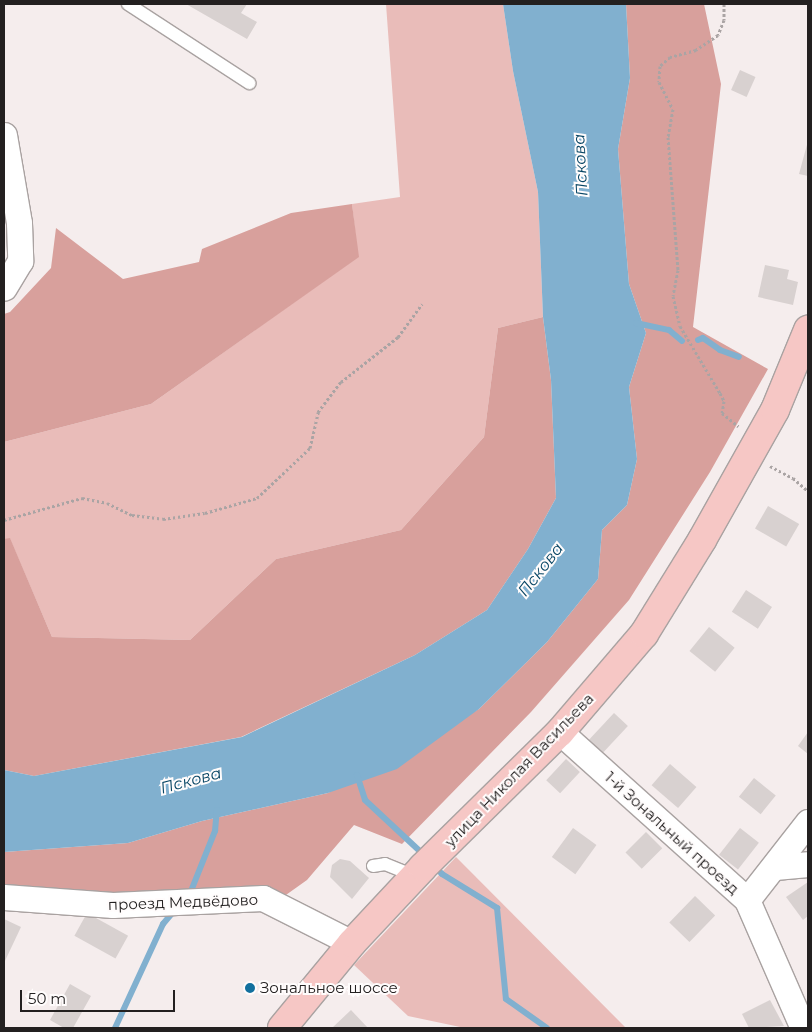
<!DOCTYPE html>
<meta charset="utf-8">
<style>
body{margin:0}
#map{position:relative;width:812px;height:1032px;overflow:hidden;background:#f5eded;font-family:Montserrat,sans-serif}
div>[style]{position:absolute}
.green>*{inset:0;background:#e9bcb9}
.forest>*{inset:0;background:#d8a09c}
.water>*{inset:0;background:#81b0cf}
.stream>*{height:6px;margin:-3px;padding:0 3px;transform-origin:3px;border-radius:3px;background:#81b0cf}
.building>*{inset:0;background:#d8d1d0;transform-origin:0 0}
.path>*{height:3px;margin-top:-1.5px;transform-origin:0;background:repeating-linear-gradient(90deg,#aaa4a4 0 2.5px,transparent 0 5px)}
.roads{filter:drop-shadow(1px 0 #a9a2a1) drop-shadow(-1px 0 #a9a2a1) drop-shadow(0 1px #a9a2a1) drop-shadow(0 -1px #a9a2a1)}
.lane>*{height:12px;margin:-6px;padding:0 6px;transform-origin:6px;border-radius:6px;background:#fff}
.street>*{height:25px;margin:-12.5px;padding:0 12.5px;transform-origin:12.5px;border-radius:12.5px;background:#fff}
.primary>*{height:28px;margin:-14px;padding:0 14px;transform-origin:14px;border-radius:14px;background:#f6c7c5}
.dots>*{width:14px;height:14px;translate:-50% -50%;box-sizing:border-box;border:2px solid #fffcfc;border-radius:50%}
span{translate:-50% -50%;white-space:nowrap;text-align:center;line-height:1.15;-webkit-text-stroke:4px #fffcfc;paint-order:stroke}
.street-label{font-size:15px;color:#232020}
.poi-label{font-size:15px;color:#232020}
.left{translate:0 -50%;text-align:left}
.water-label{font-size:16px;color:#074564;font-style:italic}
.frame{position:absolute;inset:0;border:5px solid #232020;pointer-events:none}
.scale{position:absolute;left:20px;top:990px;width:155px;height:22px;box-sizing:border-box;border:2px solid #232020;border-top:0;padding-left:6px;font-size:15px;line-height:18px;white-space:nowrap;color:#232020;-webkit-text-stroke:4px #fffcfc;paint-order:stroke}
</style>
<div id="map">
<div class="green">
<i style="clip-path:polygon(386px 4px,503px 4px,513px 71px,538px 192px,543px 317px,498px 328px,484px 437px,401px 530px,276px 559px,190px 640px,52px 637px,10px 539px,4px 539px,4px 442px,151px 404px,358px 257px,352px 204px,400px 197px)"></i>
<i style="clip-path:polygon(456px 857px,626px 1028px,465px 1028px,408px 1016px,354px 965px)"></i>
</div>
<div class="forest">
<i style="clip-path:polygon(626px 4px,704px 4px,721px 84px,693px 327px,768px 369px,710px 472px,629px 600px,531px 712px,402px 844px,354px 825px,307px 880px,269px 907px,4px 892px,4px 852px,128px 843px,202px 821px,328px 793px,479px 709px,547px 642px,598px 579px,602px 530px,627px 505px,637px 459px,629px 387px,646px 333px,629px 284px,618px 149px,630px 78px)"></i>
<i style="clip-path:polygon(352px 204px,359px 257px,151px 404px,4px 442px,4px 314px,10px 312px,51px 268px,56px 228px,123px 279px,199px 262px,202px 249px,291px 213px)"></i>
<i style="clip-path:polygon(543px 317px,551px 380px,556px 498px,528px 549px,487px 610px,415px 655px,241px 737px,34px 776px,4px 770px,4px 539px,10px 538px,52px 637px,190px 640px,276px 559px,401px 530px,484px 437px,498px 328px)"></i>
</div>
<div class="water">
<i style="clip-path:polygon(503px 4px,626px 4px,630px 78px,618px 149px,629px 284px,646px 333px,629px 387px,637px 459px,627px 505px,602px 530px,598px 579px,547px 642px,479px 709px,397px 769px,328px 793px,202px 821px,128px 843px,4px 852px,4px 770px,34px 776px,242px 737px,415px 655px,487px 610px,528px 549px,556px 498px,551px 380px,543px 317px,538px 192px,513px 71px)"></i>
</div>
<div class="stream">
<i style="left:636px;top:323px;width:34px;rotate:12deg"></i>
<i style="left:669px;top:330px;width:17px;rotate:40deg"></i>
<i style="left:698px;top:340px;width:5px;rotate:-22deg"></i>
<i style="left:703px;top:338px;width:21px;rotate:35deg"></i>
<i style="left:720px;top:350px;width:20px;rotate:20deg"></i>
<i style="left:357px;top:775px;width:26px;rotate:72deg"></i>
<i style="left:365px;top:800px;width:81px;rotate:43deg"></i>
<i style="left:433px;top:865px;width:13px;rotate:45deg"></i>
<i style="left:442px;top:874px;width:65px;rotate:31.7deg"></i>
<i style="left:497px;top:908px;width:91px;rotate:84.4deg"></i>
<i style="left:506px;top:999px;width:50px;rotate:35.3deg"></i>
<i style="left:191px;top:891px;width:65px;rotate:-68.2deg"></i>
<i style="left:215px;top:831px;width:21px;rotate:-85deg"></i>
<i style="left:115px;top:1028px;width:115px;rotate:-65.2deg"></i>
<i style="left:163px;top:924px;width:17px;rotate:-50deg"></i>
</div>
<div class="building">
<i style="clip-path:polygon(186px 4px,247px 4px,241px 13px,257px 22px,247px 39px)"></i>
<i style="left:740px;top:70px;width:17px;height:22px;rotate:24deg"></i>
<i style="clip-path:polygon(808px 141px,808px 176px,799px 174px)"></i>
<i style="clip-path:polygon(765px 265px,789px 270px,787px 279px,798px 282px,793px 305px,758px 297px)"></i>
<i style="left:768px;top:506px;width:36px;height:26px;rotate:30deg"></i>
<i style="left:746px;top:590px;width:31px;height:26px;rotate:33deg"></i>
<i style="left:709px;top:627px;width:33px;height:31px;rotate:39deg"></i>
<i style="left:614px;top:713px;width:19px;height:39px;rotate:43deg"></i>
<i style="clip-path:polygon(808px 732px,808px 754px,798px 746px)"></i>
<i style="left:566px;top:759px;width:19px;height:29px;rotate:43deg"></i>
<i style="left:670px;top:764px;width:35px;height:28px;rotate:41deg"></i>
<i style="left:754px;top:778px;width:28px;height:24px;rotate:39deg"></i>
<i style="left:573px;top:828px;width:29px;height:36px;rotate:36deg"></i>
<i style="left:740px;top:828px;width:24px;height:34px;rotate:38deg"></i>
<i style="left:646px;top:832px;width:23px;height:29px;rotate:45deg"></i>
<i style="clip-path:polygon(340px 859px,350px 861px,369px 878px,352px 899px,330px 877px,332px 865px)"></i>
<i style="clip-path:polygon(808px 882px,808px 916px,803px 920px,786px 897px)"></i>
<i style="left:695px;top:896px;width:28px;height:37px;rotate:44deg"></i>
<i style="left:87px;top:913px;width:47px;height:26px;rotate:29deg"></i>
<i style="clip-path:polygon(4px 919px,21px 927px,4px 963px)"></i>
<i style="clip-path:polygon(70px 984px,91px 996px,73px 1028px,64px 1028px,50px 1020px)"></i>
<i style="clip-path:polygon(770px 1000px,784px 1026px,749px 1028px,742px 1014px)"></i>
<i style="clip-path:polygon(351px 1010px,368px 1028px,332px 1028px)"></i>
</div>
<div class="path">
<i style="left:724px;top:4px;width:16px;rotate:90deg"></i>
<i style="left:724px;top:20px;width:16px;rotate:112deg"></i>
<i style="left:718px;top:35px;width:27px;rotate:146deg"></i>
<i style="left:696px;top:50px;width:27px;rotate:165deg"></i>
<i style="left:670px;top:57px;width:13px;rotate:138deg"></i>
<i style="left:660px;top:66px;width:16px;rotate:94deg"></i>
<i style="left:659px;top:82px;width:30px;rotate:63deg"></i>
<i style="left:673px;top:109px;width:28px;rotate:100deg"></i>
<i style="left:668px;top:137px;width:133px;rotate:85.7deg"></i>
<i style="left:678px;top:270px;width:26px;rotate:101deg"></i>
<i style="left:673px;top:296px;width:31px;rotate:77deg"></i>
<i style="left:680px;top:326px;width:78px;rotate:59.2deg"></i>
<i style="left:720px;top:393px;width:9px;rotate:63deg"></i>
<i style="left:724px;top:401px;width:12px;rotate:99deg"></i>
<i style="left:722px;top:413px;width:21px;rotate:39deg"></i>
<i style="left:770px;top:466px;width:26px;rotate:28deg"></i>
<i style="left:793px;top:478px;width:20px;rotate:41deg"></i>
<i style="left:4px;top:520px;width:81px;rotate:-15.8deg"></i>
<i style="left:82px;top:498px;width:25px;rotate:11deg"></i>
<i style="left:107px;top:503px;width:28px;rotate:26deg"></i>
<i style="left:132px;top:515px;width:31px;rotate:7deg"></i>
<i style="left:163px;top:519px;width:42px;rotate:-8.1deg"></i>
<i style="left:205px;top:513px;width:54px;rotate:-16.1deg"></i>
<i style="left:257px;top:498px;width:73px;rotate:-43.3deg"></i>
<i style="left:310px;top:448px;width:37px;rotate:-77deg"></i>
<i style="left:318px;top:412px;width:38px;rotate:-53deg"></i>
<i style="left:341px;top:382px;width:73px;rotate:-38.3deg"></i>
<i style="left:398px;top:337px;width:41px;rotate:-54deg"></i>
</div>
<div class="roads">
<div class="lane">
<i style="left:128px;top:4px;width:145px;rotate:33.1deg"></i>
<i style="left:373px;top:866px;width:12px;rotate:-9deg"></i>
<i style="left:385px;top:864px;width:32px;rotate:22deg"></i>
</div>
<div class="street">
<i style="left:4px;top:135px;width:89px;rotate:80.3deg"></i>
<i style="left:19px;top:223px;width:38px;rotate:88deg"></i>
<i style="left:20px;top:261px;width:31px;rotate:121deg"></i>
<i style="left:560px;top:732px;width:251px;rotate:41.9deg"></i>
<i style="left:747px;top:900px;width:140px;rotate:66.4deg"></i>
<i style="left:775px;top:867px;width:33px;rotate:-5deg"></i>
<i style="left:4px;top:897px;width:109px;rotate:4.2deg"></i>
<i style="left:113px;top:905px;width:150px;rotate:-2.7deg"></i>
<i style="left:263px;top:898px;width:100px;rotate:26.8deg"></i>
<i style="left:747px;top:900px;width:99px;rotate:-52deg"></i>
</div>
<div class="primary">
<i style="left:282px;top:1028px;width:110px;rotate:-50.5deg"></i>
<i style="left:352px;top:943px;width:104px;rotate:-46.9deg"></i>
<i style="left:423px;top:867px;width:192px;rotate:-44.6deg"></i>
<i style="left:560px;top:732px;width:129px;rotate:-49.4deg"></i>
<i style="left:644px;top:634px;width:110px;rotate:-58.3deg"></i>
<i style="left:702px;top:540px;width:149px;rotate:-60.7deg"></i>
<i style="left:775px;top:410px;width:87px;rotate:-67.6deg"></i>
</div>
</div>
<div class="dots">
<i style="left:250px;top:988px;background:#12709e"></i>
</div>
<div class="street-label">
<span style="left:519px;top:770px;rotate:-46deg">улица Николая Васильева</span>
<span style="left:672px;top:833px;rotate:42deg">1-й Зональный проезд</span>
<span style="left:183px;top:902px;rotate:-2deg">проезд Медвёдово</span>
</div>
<div class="poi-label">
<span class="left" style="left:260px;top:988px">Зональное шоссе</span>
</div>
<div class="water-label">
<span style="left:581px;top:165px;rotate:-93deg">Пскова</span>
<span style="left:541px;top:570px;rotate:-52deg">Пскова</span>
<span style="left:191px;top:781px;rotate:-15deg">Пскова</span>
</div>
<div class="frame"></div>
<div class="scale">50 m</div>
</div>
